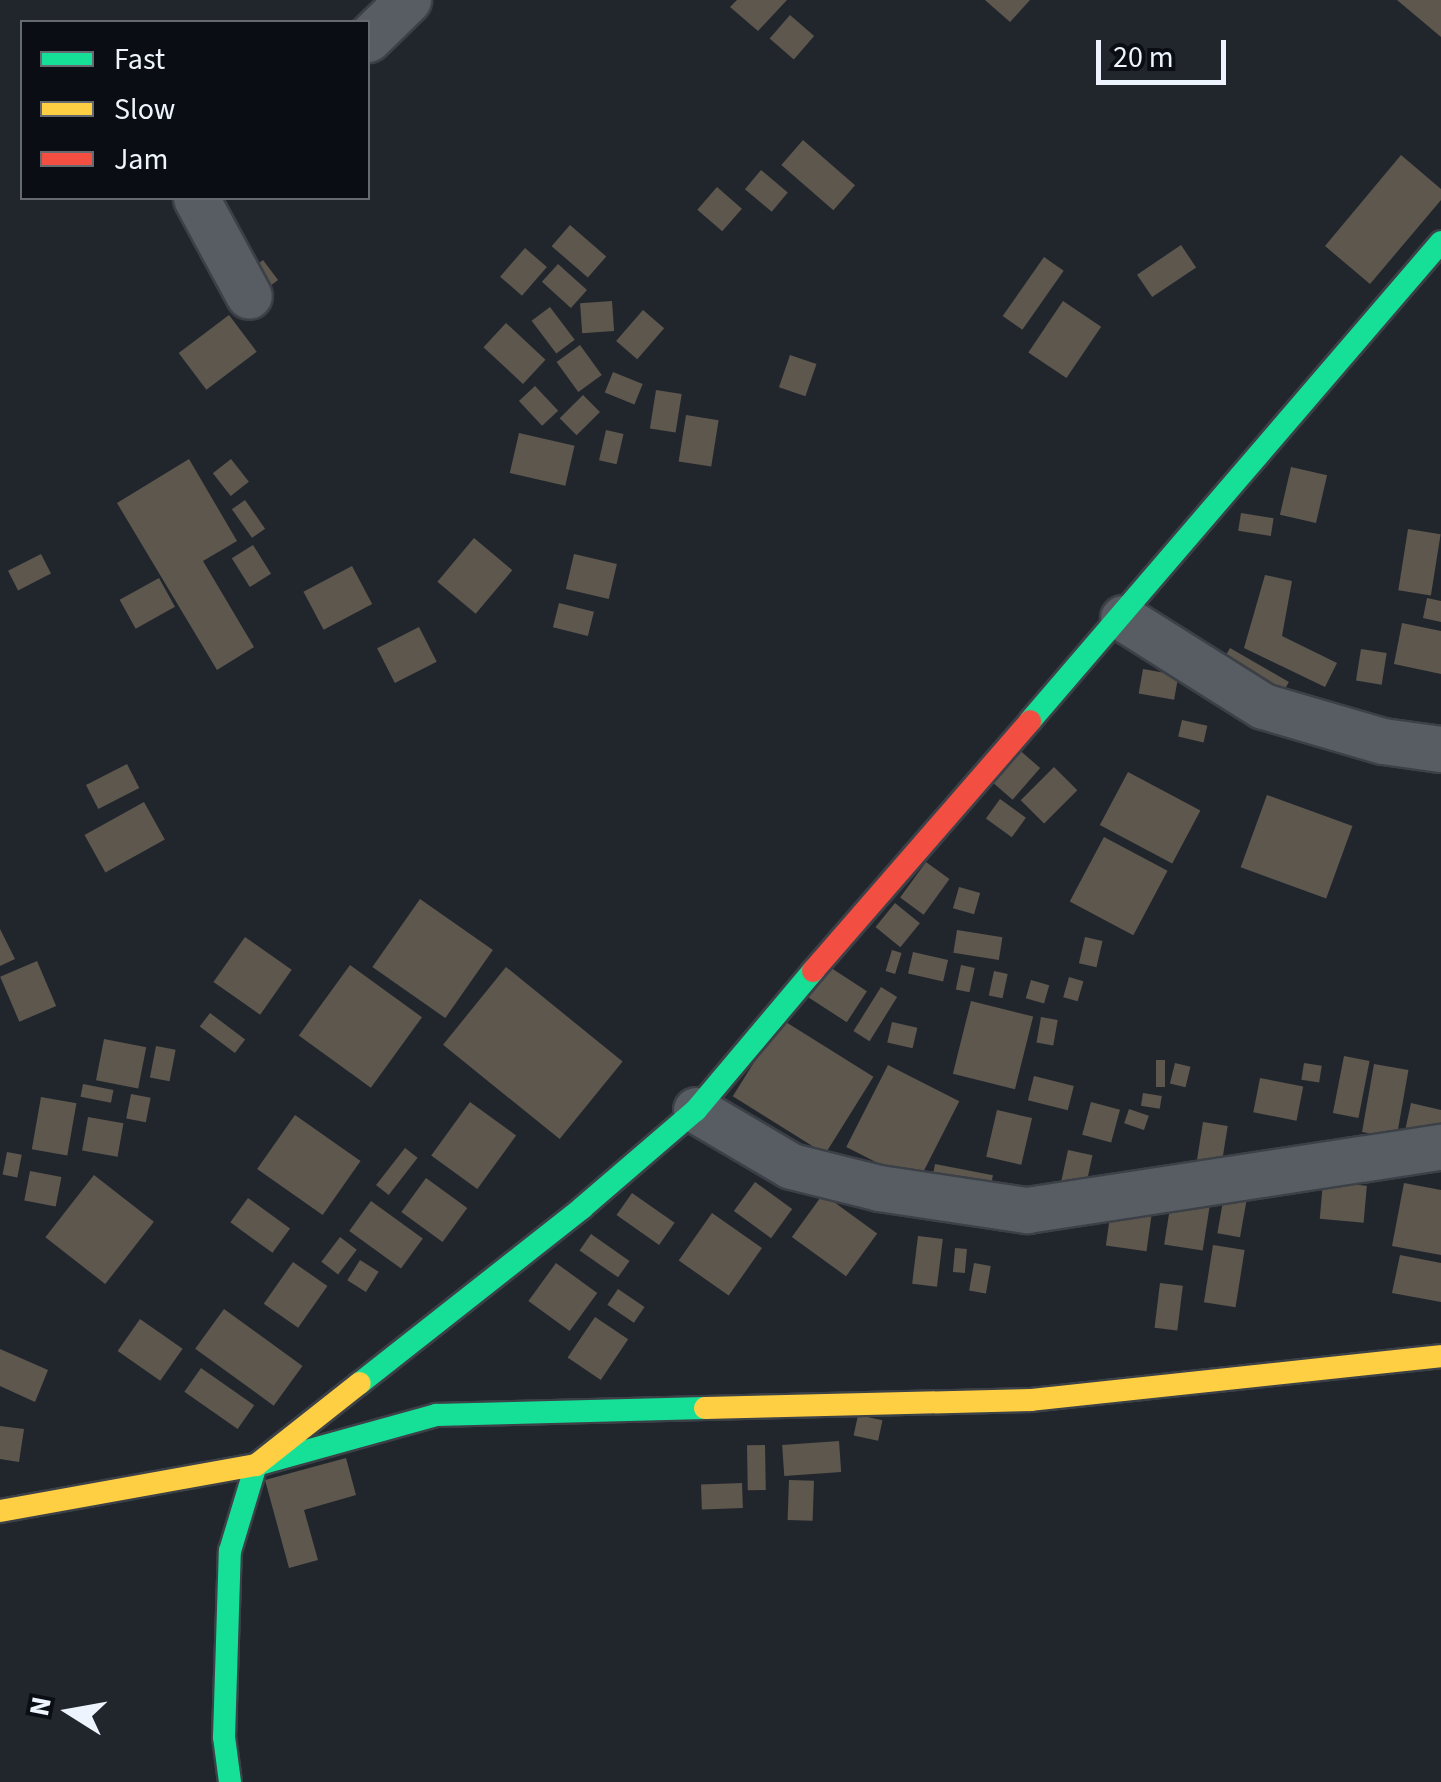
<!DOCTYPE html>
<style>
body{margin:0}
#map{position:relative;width:1441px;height:1782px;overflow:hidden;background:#21262d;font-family:"Source Sans 3",sans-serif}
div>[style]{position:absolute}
.building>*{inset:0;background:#5e574e;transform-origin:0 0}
.roads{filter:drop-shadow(2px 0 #3c4047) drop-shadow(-2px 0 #3c4047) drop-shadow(0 2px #3c4047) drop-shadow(0 -2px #3c4047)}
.street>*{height:45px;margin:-22.5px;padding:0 22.5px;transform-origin:22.5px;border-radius:22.5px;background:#585d63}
.fast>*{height:22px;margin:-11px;padding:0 11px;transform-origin:11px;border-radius:11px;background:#16e098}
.slow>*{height:22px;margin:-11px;padding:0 11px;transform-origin:11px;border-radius:11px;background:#ffcf43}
.jam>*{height:22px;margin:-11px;padding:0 11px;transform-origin:11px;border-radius:11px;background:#f24e42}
span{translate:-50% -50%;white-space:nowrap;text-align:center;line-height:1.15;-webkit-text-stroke:10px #0a0e14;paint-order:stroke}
.legend{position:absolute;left:20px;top:20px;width:350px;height:180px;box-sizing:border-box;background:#0a0e14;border:2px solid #656a71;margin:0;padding:12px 18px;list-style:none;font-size:30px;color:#edf4fd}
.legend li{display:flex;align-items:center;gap:20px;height:50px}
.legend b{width:50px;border:2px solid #656a71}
.north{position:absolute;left:20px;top:1662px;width:100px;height:100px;-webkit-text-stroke:8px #0a0e14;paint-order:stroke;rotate:281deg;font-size:28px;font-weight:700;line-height:40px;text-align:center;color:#edf4fd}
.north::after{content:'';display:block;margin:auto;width:35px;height:45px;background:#edf4fd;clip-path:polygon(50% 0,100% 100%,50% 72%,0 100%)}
.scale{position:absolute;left:1096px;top:40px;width:130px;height:45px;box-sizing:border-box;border:5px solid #edf4fd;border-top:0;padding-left:12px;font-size:30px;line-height:35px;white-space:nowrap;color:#edf4fd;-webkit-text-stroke:8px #0a0e14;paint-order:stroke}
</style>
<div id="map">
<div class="building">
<i style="clip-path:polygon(737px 0,787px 0,758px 31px,730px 7px)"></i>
<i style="clip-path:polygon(985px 0,1030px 0,1010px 22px)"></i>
<i style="clip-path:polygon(1397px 0,1441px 0,1441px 37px)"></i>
<i style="left:790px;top:15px;width:32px;height:31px;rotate:41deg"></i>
<i style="left:803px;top:140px;width:69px;height:33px;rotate:41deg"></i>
<i style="clip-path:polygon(1401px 155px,1441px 189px,1441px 200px,1370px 284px,1325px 246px)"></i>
<i style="left:761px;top:170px;width:35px;height:25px;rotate:40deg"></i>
<i style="left:717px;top:187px;width:33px;height:30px;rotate:41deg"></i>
<i style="left:570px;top:225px;width:48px;height:28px;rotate:41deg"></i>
<i style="left:1181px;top:245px;width:27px;height:53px;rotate:56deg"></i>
<i style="left:525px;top:248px;width:29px;height:38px;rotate:41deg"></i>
<i style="left:1044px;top:257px;width:24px;height:72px;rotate:35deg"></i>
<i style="left:263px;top:260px;width:25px;height:47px;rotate:53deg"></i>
<i style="left:558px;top:264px;width:39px;height:24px;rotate:42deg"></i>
<i style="left:612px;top:301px;width:30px;height:32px;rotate:86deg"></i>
<i style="left:1063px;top:301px;width:46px;height:62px;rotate:34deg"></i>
<i style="left:550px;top:307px;width:41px;height:23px;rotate:53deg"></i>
<i style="left:643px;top:310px;width:28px;height:41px;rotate:41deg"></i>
<i style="left:229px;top:315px;width:46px;height:63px;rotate:53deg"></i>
<i style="left:506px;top:323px;width:54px;height:33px;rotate:43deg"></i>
<i style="left:580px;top:345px;width:37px;height:29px;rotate:54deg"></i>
<i style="left:790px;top:355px;width:28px;height:34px;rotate:19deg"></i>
<i style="left:613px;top:372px;width:32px;height:22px;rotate:22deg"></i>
<i style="left:535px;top:386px;width:34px;height:22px;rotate:47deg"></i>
<i style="left:656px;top:390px;width:26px;height:39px;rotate:9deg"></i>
<i style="left:583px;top:395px;width:24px;height:33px;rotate:45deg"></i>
<i style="left:686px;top:415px;width:33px;height:47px;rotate:9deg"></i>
<i style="left:606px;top:430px;width:18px;height:31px;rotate:13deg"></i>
<i style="left:519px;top:433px;width:57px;height:41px;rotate:13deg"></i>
<i style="clip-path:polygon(189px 459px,237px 541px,203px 561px,254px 647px,217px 670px,117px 503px)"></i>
<i style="left:231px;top:459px;width:29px;height:23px;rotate:52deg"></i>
<i style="left:1291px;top:467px;width:37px;height:49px;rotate:13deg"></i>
<i style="left:245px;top:500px;width:35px;height:16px;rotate:55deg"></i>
<i style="left:1241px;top:513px;width:33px;height:18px;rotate:9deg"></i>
<i style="left:1408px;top:529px;width:33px;height:62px;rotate:9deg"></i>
<i style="left:474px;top:538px;width:50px;height:57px;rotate:40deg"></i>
<i style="left:253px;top:545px;width:34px;height:25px;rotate:58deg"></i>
<i style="left:41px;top:554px;width:22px;height:37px;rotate:63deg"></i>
<i style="left:574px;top:554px;width:44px;height:36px;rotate:13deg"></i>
<i style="left:352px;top:566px;width:43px;height:55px;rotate:62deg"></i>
<i style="clip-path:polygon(1265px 575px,1292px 581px,1282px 636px,1337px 663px,1325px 687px,1244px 648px)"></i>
<i style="left:159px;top:578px;width:33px;height:45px;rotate:61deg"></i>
<i style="clip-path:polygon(1427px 598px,1441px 601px,1441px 622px,1423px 618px)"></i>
<i style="left:559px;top:603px;width:36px;height:25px;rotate:14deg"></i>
<i style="clip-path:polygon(1402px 623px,1441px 631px,1441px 674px,1394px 664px)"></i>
<i style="left:419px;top:627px;width:39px;height:47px;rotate:63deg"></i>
<i style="left:1230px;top:648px;width:68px;height:21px;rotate:30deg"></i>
<i style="left:1361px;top:649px;width:26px;height:32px;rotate:9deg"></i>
<i style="left:1143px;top:669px;width:36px;height:25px;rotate:10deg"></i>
<i style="left:1182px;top:720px;width:26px;height:17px;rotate:13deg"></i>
<i style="left:1016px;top:747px;width:32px;height:42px;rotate:41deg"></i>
<i style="left:127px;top:764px;width:27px;height:46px;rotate:63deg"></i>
<i style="left:1054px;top:767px;width:33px;height:47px;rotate:45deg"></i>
<i style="left:1128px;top:772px;width:82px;height:60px;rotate:28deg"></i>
<i style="left:1267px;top:795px;width:91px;height:77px;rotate:20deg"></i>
<i style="left:1000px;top:799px;width:32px;height:24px;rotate:36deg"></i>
<i style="left:144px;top:802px;width:43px;height:68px;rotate:61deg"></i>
<i style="left:1104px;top:837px;width:72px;height:73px;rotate:28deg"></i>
<i style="left:926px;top:862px;width:29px;height:44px;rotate:36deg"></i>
<i style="left:959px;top:887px;width:22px;height:22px;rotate:16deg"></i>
<i style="left:420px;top:899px;width:89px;height:83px;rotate:35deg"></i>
<i style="left:895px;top:903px;width:32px;height:31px;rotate:39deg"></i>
<i style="clip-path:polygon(0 929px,15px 959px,0 966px)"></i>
<i style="left:957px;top:930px;width:46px;height:23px;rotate:9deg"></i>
<i style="left:245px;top:937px;width:57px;height:55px;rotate:35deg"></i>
<i style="left:1085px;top:937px;width:18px;height:27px;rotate:13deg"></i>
<i style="left:892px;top:950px;width:10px;height:22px;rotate:17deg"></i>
<i style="left:913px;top:952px;width:36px;height:22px;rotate:13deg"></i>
<i style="left:37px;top:961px;width:49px;height:40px;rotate:67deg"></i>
<i style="left:825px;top:964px;width:50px;height:37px;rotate:33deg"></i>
<i style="left:350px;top:965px;width:89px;height:87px;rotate:36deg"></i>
<i style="left:961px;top:965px;width:14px;height:25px;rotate:12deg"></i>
<i style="left:506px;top:967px;width:150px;height:100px;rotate:39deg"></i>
<i style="left:994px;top:971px;width:14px;height:25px;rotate:12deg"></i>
<i style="left:1069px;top:977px;width:15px;height:21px;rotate:16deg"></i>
<i style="left:1031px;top:980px;width:19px;height:19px;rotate:16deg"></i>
<i style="left:881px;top:987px;width:19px;height:52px;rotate:32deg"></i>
<i style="left:971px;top:1001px;width:64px;height:75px;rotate:14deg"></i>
<i style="left:210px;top:1013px;width:44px;height:17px;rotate:37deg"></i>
<i style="left:1041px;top:1017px;width:17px;height:26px;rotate:10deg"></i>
<i style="left:781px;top:1019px;width:109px;height:91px;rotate:32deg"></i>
<i style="left:892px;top:1022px;width:26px;height:21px;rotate:13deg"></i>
<i style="left:104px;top:1039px;width:43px;height:42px;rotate:11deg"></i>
<i style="left:156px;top:1046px;width:20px;height:32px;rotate:11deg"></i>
<i style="left:1344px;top:1056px;width:26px;height:58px;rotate:11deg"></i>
<i style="left:1156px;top:1060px;width:9px;height:27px"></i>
<i style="left:1175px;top:1063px;width:16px;height:21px;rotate:14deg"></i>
<i style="left:1304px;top:1063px;width:18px;height:17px;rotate:9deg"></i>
<i style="left:1374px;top:1064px;width:35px;height:69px;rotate:10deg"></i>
<i style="left:888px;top:1065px;width:80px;height:92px;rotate:27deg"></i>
<i style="left:1034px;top:1076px;width:41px;height:25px;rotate:14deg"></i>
<i style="left:1260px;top:1078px;width:44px;height:35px;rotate:11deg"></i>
<i style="left:83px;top:1084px;width:31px;height:13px;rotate:11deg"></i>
<i style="left:1143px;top:1093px;width:19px;height:13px;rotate:9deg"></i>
<i style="left:131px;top:1094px;width:20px;height:25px;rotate:11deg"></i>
<i style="left:41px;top:1097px;width:36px;height:53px;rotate:10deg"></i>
<i style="left:470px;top:1102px;width:57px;height:66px;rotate:36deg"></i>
<i style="left:1091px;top:1102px;width:30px;height:34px;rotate:15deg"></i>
<i style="clip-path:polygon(1411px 1103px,1441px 1110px,1441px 1139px,1405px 1131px)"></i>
<i style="left:1129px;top:1109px;width:21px;height:15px;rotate:19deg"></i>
<i style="left:997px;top:1110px;width:36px;height:48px;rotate:13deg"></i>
<i style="left:295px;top:1115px;width:80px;height:66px;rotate:35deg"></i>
<i style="left:88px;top:1117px;width:36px;height:34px;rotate:10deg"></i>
<i style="left:1203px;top:1122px;width:25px;height:53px;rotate:9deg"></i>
<i style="left:405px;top:1148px;width:16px;height:47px;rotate:38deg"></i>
<i style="left:1068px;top:1150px;width:25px;height:43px;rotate:12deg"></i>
<i style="left:7px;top:1152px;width:15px;height:23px;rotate:11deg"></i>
<i style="left:935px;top:1164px;width:59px;height:21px;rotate:11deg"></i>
<i style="left:30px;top:1171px;width:32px;height:30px;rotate:11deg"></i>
<i style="left:94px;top:1175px;width:76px;height:79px;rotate:38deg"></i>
<i style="left:426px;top:1178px;width:51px;height:42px;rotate:36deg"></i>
<i style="left:755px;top:1182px;width:46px;height:36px;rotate:36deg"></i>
<i style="left:1323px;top:1182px;width:44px;height:37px;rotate:5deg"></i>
<i style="clip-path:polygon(1404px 1183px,1441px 1190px,1441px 1255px,1392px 1246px)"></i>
<i style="left:1225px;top:1190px;width:23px;height:44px;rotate:10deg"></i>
<i style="left:632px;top:1193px;width:52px;height:27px;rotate:35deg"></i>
<i style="left:823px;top:1194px;width:67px;height:53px;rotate:36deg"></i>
<i style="left:1172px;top:1195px;width:39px;height:50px;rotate:9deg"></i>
<i style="left:248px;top:1198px;width:52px;height:30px;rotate:36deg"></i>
<i style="left:371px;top:1201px;width:64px;height:37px;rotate:36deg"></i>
<i style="left:1112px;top:1202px;width:41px;height:44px;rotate:8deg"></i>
<i style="left:712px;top:1213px;width:61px;height:58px;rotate:35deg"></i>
<i style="left:591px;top:1234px;width:47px;height:20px;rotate:35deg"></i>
<i style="left:918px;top:1236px;width:25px;height:48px;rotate:7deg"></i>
<i style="left:340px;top:1237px;width:21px;height:31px;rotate:37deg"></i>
<i style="left:1213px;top:1245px;width:32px;height:58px;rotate:9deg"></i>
<i style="left:955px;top:1248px;width:12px;height:24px;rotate:5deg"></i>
<i style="clip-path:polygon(1400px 1255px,1441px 1263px,1441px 1302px,1392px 1293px)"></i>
<i style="left:360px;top:1260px;width:22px;height:24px;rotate:32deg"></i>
<i style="left:293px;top:1262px;width:42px;height:51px;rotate:35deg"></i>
<i style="left:556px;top:1263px;width:51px;height:47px;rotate:36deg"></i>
<i style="left:974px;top:1263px;width:17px;height:28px;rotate:10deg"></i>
<i style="left:1160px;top:1283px;width:23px;height:45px;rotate:7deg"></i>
<i style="left:618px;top:1289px;width:32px;height:19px;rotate:34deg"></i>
<i style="left:224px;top:1309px;width:97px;height:49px;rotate:36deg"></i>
<i style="left:595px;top:1317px;width:40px;height:49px;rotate:34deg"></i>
<i style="left:140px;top:1319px;width:52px;height:39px;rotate:35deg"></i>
<i style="clip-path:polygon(0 1349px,48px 1370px,35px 1402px,0 1386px)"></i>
<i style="left:201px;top:1368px;width:65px;height:29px;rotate:35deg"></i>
<i style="left:858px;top:1415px;width:25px;height:21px;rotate:12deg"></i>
<i style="clip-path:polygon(0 1426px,24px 1429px,19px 1462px,0 1459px)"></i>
<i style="left:839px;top:1441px;width:31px;height:57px;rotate:86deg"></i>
<i style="left:765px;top:1445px;width:45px;height:18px;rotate:89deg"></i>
<i style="clip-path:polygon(346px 1458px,356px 1495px,304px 1510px,318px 1560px,289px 1568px,265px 1480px)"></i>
<i style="left:789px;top:1480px;width:25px;height:40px;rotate:2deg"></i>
<i style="left:742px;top:1483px;width:25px;height:41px;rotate:88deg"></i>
</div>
<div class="roads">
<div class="street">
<i style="left:368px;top:39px;width:56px;rotate:-44.3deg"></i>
<i style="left:196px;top:198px;width:111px;rotate:61.6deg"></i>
<i style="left:1123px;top:618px;width:165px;rotate:32.2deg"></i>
<i style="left:1263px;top:706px;width:125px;rotate:16.3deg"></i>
<i style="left:1383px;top:741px;width:59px;rotate:7.9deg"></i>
<i style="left:696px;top:1110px;width:110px;rotate:30.5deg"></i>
<i style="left:791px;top:1166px;width:91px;rotate:14deg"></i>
<i style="left:879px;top:1188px;width:150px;rotate:8.5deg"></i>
<i style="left:1027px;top:1210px;width:419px;rotate:-8.7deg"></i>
</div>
<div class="fast">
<i style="left:1030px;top:721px;width:631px;rotate:-49.37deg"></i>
<i style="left:360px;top:1383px;width:283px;rotate:-38.2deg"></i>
<i style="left:582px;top:1208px;width:150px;rotate:-40.7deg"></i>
<i style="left:696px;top:1110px;width:182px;rotate:-49.9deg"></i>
<i style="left:230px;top:1782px;width:45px;rotate:-97.6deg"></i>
<i style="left:224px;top:1737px;width:186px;rotate:-88.2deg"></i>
<i style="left:230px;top:1551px;width:90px;rotate:-73.2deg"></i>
<i style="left:256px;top:1465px;width:187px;rotate:-15.5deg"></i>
<i style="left:436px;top:1415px;width:269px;rotate:-1.5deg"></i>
</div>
<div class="slow">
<i style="left:705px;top:1408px;width:326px;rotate:-1.4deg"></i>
<i style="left:1031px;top:1400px;width:412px;rotate:-6.1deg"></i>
<i style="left:0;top:1511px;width:260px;rotate:-10.2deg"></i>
<i style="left:256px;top:1465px;width:132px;rotate:-38.3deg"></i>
</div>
<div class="jam">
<i style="left:813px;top:971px;width:331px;rotate:-49deg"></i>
</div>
</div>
<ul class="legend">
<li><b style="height:12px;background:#16e098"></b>Fast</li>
<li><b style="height:12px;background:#ffcf43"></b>Slow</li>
<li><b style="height:12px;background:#f24e42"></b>Jam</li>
</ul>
<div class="north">N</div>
<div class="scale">20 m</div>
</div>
